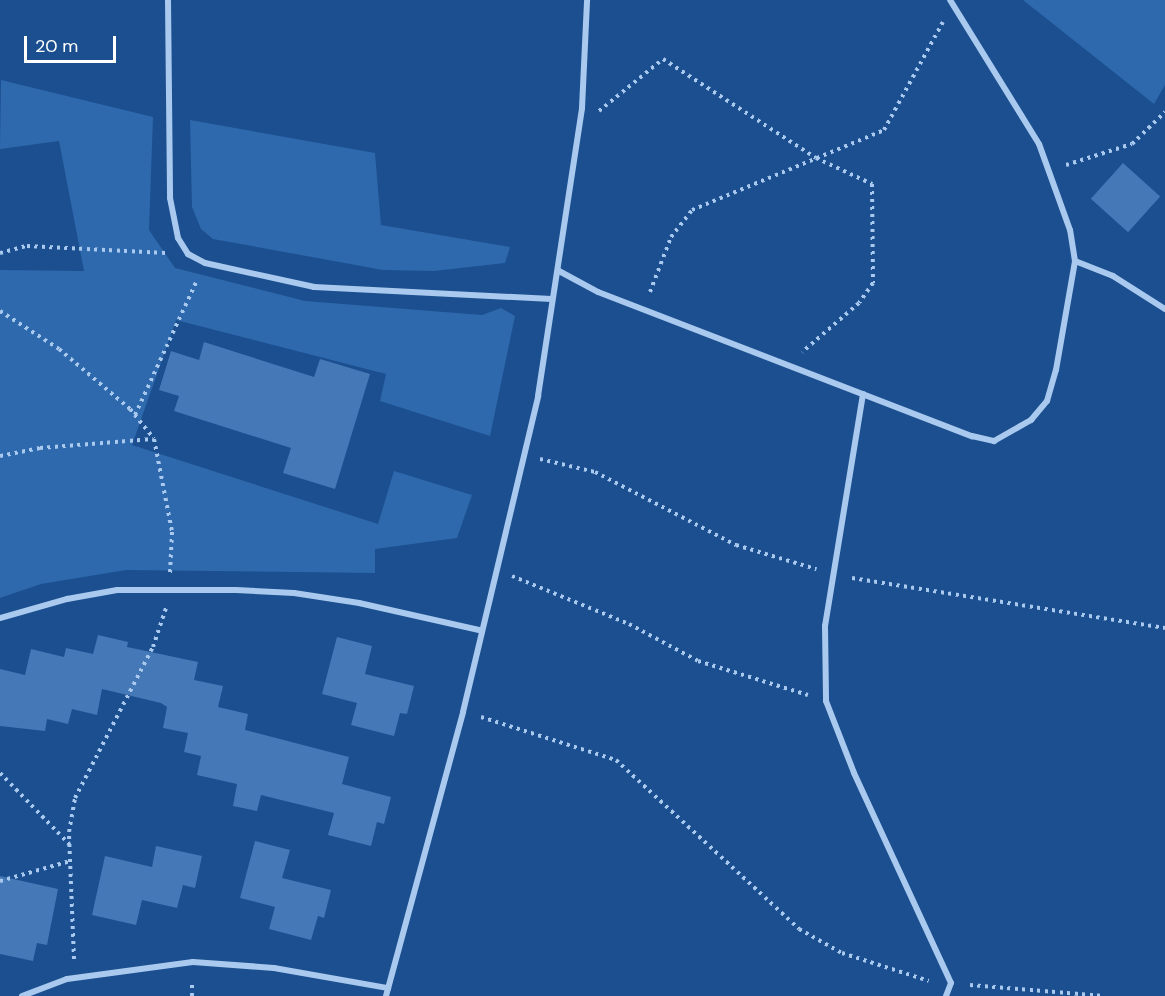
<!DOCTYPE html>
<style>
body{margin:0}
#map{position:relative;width:1165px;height:996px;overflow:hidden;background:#1b4f8f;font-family:"DM Sans",sans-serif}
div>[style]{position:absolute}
.green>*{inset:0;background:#2e69ad}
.building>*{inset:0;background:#4478b7;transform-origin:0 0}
.path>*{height:4px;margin-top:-2px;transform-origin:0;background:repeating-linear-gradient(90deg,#a9c9ee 0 3px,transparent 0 7.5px)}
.street>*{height:6px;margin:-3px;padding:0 3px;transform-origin:3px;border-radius:3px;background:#a9c9ee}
span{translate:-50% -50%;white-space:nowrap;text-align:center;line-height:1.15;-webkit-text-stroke:4.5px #1b4f8f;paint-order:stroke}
.scale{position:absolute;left:24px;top:36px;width:92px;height:27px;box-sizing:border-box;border:3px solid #fff;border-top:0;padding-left:8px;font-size:18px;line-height:21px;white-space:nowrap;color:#fff;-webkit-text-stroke:4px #1b4f8f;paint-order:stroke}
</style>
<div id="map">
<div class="green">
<i style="clip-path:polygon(1023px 0,1165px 0,1165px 85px,1154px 104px)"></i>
<i style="clip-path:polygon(1px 80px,153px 117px,149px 230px,175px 268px,305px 301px,482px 315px,501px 308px,515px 316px,490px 436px,380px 401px,386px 374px,176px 320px,132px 445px,378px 524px,394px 471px,472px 495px,457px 538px,375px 549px,375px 573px,126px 570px,41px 584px,0 598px,0 270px,84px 271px,59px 141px,0 149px)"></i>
<i style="clip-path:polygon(190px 120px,375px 153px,381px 225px,510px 247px,505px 263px,434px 271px,383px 270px,213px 239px,201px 229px,192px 207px)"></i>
</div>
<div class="building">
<i style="left:1123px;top:163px;width:50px;height:48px;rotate:42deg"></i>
<i style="clip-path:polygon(204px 342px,314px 377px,320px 359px,370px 374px,335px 489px,283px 473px,291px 448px,174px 411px,179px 396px,159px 390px,171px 351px,199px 360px)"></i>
<i style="clip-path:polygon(98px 635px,128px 642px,127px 647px,198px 662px,194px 680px,223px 686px,218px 707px,248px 714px,245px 730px,349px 757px,342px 784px,391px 797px,384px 824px,377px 822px,371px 846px,328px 835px,334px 813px,261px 795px,257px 811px,233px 806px,237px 784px,197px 775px,201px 756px,184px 752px,188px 733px,163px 728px,167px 707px,161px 703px,102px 689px,97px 715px,72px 709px,68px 724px,47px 719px,45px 731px,0 726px,0 669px,25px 675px,31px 649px,64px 657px,66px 648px,93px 654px)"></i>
<i style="clip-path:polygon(337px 637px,372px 646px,365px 674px,414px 686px,407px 714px,400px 713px,394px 736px,351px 725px,357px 703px,322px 694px)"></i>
<i style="clip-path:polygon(255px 841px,290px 850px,282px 878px,331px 890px,324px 918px,318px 916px,311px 940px,269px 929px,275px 907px,240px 898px)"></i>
<i style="clip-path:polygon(156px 846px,202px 856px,195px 888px,183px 885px,177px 908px,142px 900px,136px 925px,92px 915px,105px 856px,152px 867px)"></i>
<i style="clip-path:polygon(0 876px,58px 889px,47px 945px,37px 943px,33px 961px,0 954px)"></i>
</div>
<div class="path">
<i style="left:599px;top:111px;width:82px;rotate:-39.1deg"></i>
<i style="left:663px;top:59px;width:182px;rotate:32.9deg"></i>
<i style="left:816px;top:158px;width:62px;rotate:24.9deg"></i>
<i style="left:872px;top:184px;width:99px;rotate:89.4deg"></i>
<i style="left:873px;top:283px;width:24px;rotate:125deg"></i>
<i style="left:859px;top:303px;width:75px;rotate:139.3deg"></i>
<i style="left:1066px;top:165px;width:69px;rotate:-17.7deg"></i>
<i style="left:1132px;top:144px;width:46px;rotate:-44.1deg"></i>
<i style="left:0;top:253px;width:28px;rotate:-15deg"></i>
<i style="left:27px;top:246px;width:139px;rotate:2.9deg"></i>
<i style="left:650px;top:292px;width:59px;rotate:-69.1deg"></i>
<i style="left:671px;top:237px;width:34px;rotate:-52deg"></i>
<i style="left:692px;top:210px;width:208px;rotate:-22.6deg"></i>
<i style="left:884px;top:130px;width:123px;rotate:-61.4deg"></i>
<i style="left:0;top:311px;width:70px;rotate:32.8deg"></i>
<i style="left:59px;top:349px;width:93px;rotate:40.2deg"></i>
<i style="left:130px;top:409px;width:38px;rotate:51deg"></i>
<i style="left:154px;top:439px;width:95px;rotate:79deg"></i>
<i style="left:172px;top:532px;width:41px;rotate:92.8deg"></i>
<i style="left:135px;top:415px;width:149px;rotate:-65.3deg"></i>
<i style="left:0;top:456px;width:41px;rotate:-11.3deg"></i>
<i style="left:40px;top:448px;width:113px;rotate:-4.6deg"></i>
<i style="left:540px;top:459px;width:57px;rotate:13.3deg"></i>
<i style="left:595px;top:472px;width:159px;rotate:27.4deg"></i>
<i style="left:736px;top:545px;width:84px;rotate:16.7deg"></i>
<i style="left:512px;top:576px;width:126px;rotate:22.3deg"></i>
<i style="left:629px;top:624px;width:78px;rotate:28.2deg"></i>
<i style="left:698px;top:661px;width:115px;rotate:17.2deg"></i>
<i style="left:852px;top:578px;width:317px;rotate:9.1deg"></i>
<i style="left:481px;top:717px;width:142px;rotate:17.7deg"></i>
<i style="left:616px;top:760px;width:249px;rotate:42.7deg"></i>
<i style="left:799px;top:929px;width:49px;rotate:29.2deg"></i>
<i style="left:842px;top:953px;width:91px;rotate:17.8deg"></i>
<i style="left:0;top:773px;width:100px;rotate:45.8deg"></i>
<i style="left:0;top:881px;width:73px;rotate:-15.9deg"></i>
<i style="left:74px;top:959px;width:127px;rotate:-92.3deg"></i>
<i style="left:69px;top:832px;width:35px;rotate:-80deg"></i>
<i style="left:75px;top:798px;width:170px;rotate:-62.7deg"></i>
<i style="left:153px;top:647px;width:41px;rotate:-71.6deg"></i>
<i style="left:970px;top:985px;width:134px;rotate:4.7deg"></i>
<i style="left:192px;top:996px;width:15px;rotate:-90deg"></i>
</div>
<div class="street">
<i style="left:168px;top:0;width:198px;rotate:89.4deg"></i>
<i style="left:170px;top:198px;width:41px;rotate:78.7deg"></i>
<i style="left:178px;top:238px;width:19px;rotate:58deg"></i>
<i style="left:188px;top:254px;width:19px;rotate:28deg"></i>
<i style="left:205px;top:263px;width:112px;rotate:12.4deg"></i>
<i style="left:314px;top:287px;width:238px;rotate:2.9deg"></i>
<i style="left:1075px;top:261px;width:41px;rotate:21.5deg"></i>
<i style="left:1113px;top:276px;width:62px;rotate:32.4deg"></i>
<i style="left:559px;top:271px;width:44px;rotate:28.3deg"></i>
<i style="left:598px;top:292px;width:401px;rotate:21.1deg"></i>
<i style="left:972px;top:436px;width:23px;rotate:13deg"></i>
<i style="left:994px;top:441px;width:43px;rotate:-29.6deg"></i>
<i style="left:1031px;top:420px;width:25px;rotate:-50deg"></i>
<i style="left:1047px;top:401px;width:32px;rotate:-74deg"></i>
<i style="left:1056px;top:370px;width:111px;rotate:-80.1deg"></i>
<i style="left:1075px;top:261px;width:31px;rotate:-99deg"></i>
<i style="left:1070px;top:230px;width:91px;rotate:-109.8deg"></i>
<i style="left:1039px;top:144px;width:169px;rotate:-121.7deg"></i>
<i style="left:863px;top:394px;width:235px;rotate:99.3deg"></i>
<i style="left:825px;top:626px;width:75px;rotate:89.2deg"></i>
<i style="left:826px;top:701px;width:77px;rotate:68.7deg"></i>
<i style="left:854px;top:773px;width:231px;rotate:65.2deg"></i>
<i style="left:951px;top:983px;width:14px;rotate:111deg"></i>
<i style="left:0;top:618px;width:70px;rotate:-15.8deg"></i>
<i style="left:67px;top:599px;width:51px;rotate:-10.2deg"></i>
<i style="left:117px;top:590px;width:119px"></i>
<i style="left:236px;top:590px;width:58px;rotate:3deg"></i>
<i style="left:294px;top:593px;width:66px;rotate:8.7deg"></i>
<i style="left:359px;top:603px;width:123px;rotate:12.7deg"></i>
<i style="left:22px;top:996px;width:48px;rotate:-20.7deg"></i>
<i style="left:67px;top:979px;width:127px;rotate:-7.7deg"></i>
<i style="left:193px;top:962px;width:81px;rotate:4.2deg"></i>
<i style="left:274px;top:968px;width:116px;rotate:10deg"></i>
<i style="left:386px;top:996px;width:294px;rotate:-74.8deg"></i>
<i style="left:463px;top:712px;width:325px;rotate:-76.6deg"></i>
<i style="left:538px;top:396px;width:291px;rotate:-81.3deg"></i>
<i style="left:582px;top:108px;width:108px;rotate:-87.3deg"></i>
</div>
<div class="scale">20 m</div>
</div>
